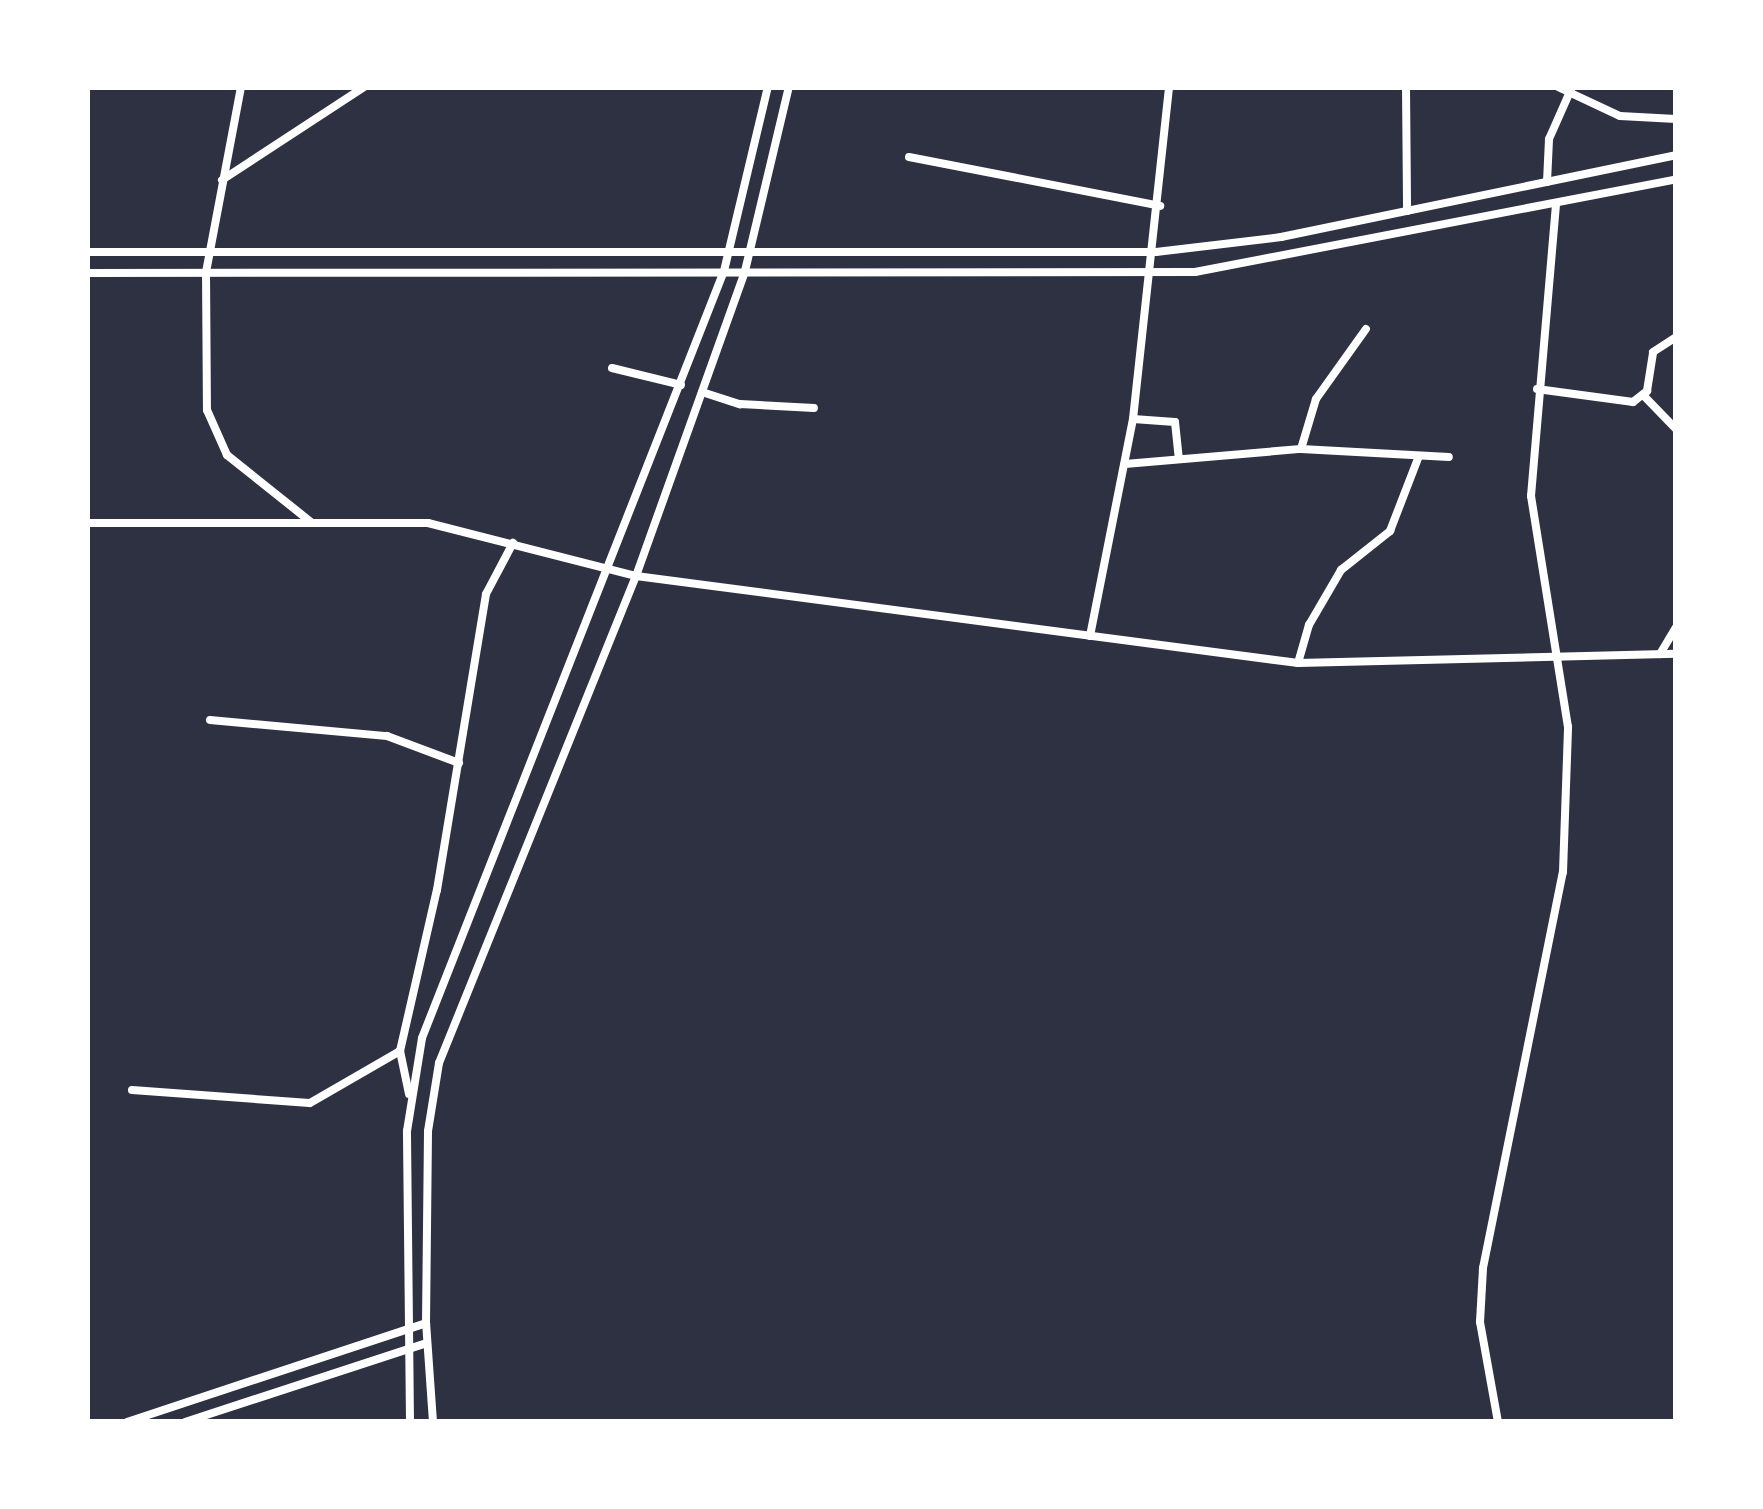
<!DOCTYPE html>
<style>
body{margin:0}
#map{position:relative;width:1763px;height:1509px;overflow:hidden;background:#2d3142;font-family:"Nunito Sans",sans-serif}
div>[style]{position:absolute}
.minor>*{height:8px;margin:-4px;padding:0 4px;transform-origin:4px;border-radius:4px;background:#fff}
span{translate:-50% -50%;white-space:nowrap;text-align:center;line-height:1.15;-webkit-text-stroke:10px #fff;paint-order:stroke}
.frame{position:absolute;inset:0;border:90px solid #fff;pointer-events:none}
</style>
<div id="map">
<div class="minor">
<i style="left:241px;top:87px;width:188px;rotate:100.7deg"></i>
<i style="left:206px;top:272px;width:138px;rotate:89.6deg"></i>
<i style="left:207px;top:410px;width:49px;rotate:66deg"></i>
<i style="left:227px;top:455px;width:107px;rotate:38.6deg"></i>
<i style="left:1406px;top:87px;width:124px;rotate:89.5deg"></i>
<i style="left:1558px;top:87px;width:68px;rotate:25.1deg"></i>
<i style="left:1620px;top:116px;width:56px;rotate:3.1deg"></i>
<i style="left:909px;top:157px;width:256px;rotate:11deg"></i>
<i style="left:222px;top:180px;width:170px;rotate:-33.2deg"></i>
<i style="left:1547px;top:182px;width:43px;rotate:-87.3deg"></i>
<i style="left:1549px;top:139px;width:57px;rotate:-66.1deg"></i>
<i style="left:87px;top:252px;width:1069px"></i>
<i style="left:1156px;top:252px;width:126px;rotate:-6.8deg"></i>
<i style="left:1281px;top:237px;width:403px;rotate:-11.7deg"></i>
<i style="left:87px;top:273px;width:1108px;rotate:-0.05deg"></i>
<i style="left:1195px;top:272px;width:490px;rotate:-10.9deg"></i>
<i style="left:612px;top:368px;width:71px;rotate:13.8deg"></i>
<i style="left:1537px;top:389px;width:97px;rotate:7.7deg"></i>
<i style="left:1633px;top:402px;width:18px;rotate:-38deg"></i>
<i style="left:1647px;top:391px;width:39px;rotate:-81deg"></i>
<i style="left:1653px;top:352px;width:27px;rotate:-33deg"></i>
<i style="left:702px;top:392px;width:40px;rotate:18deg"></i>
<i style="left:740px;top:404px;width:74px;rotate:3.1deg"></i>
<i style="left:1644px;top:396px;width:46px;rotate:45.9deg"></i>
<i style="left:1133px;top:419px;width:42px;rotate:4.1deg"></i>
<i style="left:1175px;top:422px;width:37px;rotate:84deg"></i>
<i style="left:1301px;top:449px;width:52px;rotate:-73.3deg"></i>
<i style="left:1316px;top:399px;width:86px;rotate:-54.5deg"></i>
<i style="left:1125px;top:464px;width:177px;rotate:-4.9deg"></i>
<i style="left:1301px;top:449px;width:148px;rotate:3.1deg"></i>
<i style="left:87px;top:523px;width:341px"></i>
<i style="left:428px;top:523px;width:215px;rotate:14.3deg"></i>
<i style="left:636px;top:576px;width:668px;rotate:7.49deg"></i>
<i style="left:1298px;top:663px;width:378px;rotate:-1.4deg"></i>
<i style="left:1090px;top:636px;width:221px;rotate:-78.8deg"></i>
<i style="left:1133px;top:419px;width:334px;rotate:-83.8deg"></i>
<i style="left:1660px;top:654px;width:31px;rotate:-59deg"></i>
<i style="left:1298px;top:663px;width:40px;rotate:-74deg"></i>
<i style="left:1309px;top:625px;width:64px;rotate:-59.8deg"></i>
<i style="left:1341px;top:570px;width:63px;rotate:-38.5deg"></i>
<i style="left:1390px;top:531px;width:80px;rotate:-68.9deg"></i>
<i style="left:210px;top:720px;width:178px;rotate:5.2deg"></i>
<i style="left:387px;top:736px;width:77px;rotate:20.6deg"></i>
<i style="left:132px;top:1090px;width:178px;rotate:4.2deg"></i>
<i style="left:310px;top:1103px;width:104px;rotate:-30deg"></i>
<i style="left:409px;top:1094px;width:44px;rotate:-101.8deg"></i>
<i style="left:400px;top:1051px;width:165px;rotate:-77.1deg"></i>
<i style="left:437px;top:890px;width:300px;rotate:-80.6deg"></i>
<i style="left:486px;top:594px;width:58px;rotate:-62.1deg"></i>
<i style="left:127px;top:1422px;width:315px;rotate:-18.3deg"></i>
<i style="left:185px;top:1422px;width:254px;rotate:-18.1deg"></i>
<i style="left:410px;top:1422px;width:291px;rotate:-90.6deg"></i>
<i style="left:407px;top:1131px;width:94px;rotate:-80.8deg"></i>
<i style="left:422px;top:1038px;width:824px;rotate:-68.51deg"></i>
<i style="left:724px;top:271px;width:189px;rotate:-76.6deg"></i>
<i style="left:433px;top:1422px;width:99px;rotate:-94deg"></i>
<i style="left:426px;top:1323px;width:192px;rotate:-89.4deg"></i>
<i style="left:428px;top:1131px;width:69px;rotate:-80.8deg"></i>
<i style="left:439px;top:1063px;width:525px;rotate:-67.98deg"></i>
<i style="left:636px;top:576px;width:324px;rotate:-70.3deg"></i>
<i style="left:745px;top:271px;width:189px;rotate:-76.6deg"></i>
<i style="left:1498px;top:1422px;width:102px;rotate:-100.2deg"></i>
<i style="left:1480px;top:1322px;width:54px;rotate:-86.8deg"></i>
<i style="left:1483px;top:1268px;width:404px;rotate:-78.6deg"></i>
<i style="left:1563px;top:872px;width:145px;rotate:-88deg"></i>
<i style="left:1568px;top:727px;width:234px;rotate:-99.1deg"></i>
<i style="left:1531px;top:496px;width:291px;rotate:-85.1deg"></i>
</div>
<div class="frame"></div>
</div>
